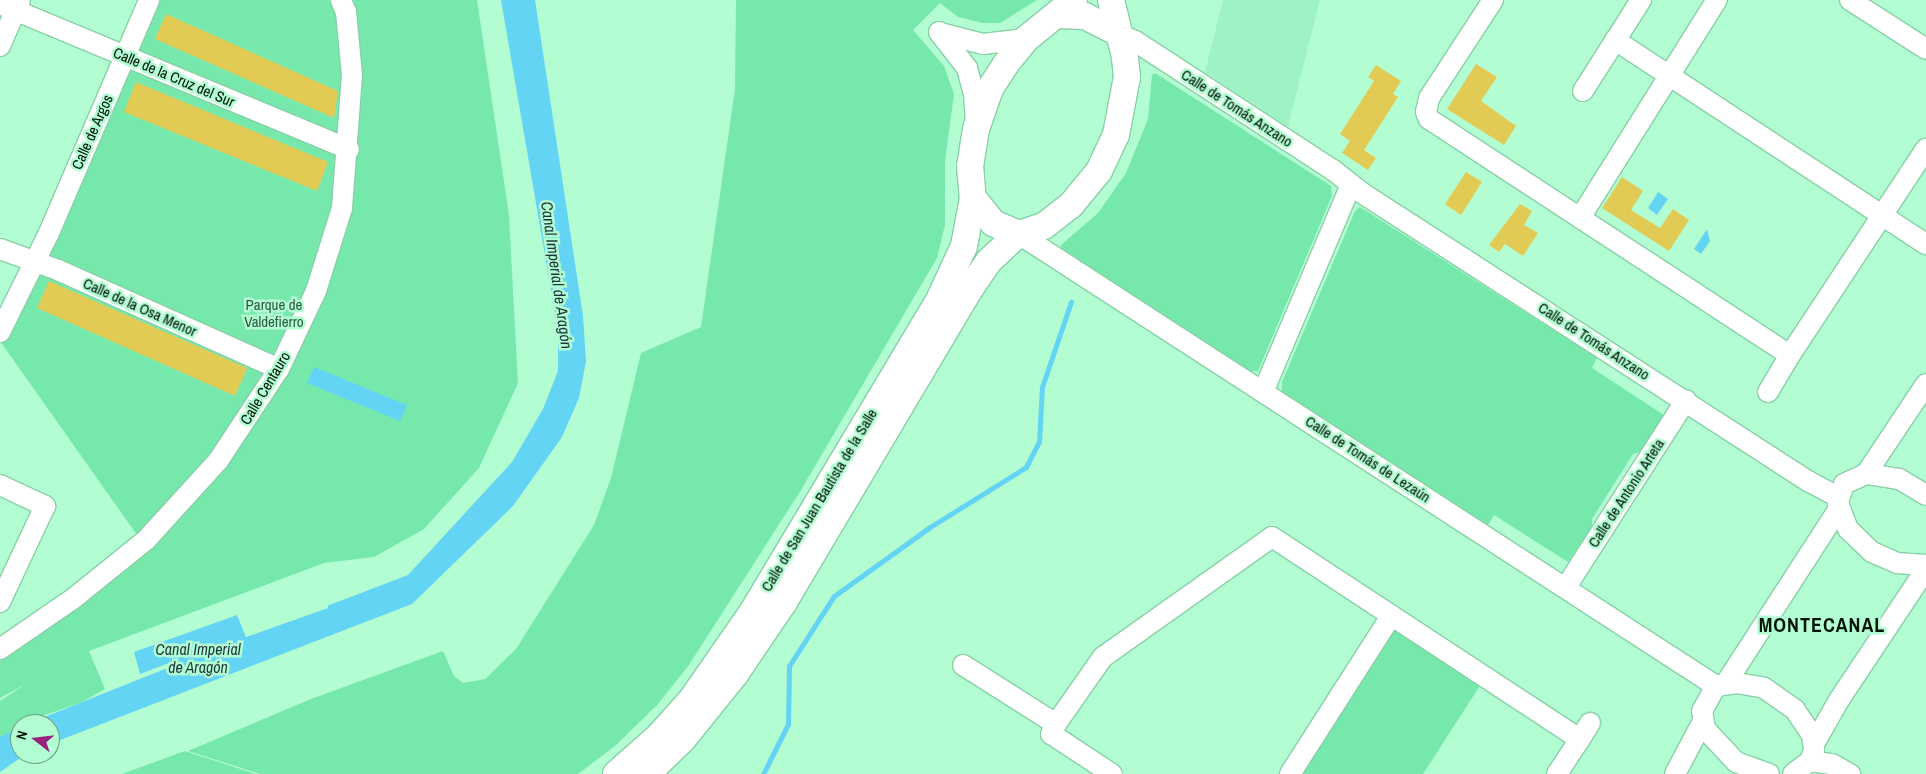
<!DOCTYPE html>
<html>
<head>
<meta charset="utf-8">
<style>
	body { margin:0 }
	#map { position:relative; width:1926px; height:774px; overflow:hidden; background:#b3fdd2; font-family:"Archivo Narrow",sans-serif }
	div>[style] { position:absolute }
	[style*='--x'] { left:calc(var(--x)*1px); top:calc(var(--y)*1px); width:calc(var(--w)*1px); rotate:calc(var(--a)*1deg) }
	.built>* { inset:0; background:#9ff2c3 }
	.green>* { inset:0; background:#76e8ac }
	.water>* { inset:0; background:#63d4f4 }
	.pier>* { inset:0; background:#b3fdd2 }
	.stream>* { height:5px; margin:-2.5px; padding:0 2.5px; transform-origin:2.5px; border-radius:2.5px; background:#63d4f4 }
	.building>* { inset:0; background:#e1cb55 }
	.roads { filter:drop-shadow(1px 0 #88d0a7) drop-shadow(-1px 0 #88d0a7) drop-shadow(0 1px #88d0a7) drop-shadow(0 -1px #88d0a7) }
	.minor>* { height:20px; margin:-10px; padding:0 10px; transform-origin:10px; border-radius:10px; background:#fff }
	.major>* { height:26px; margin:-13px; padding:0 13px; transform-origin:13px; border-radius:13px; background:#fff }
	span { translate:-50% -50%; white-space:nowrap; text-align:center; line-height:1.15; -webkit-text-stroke:5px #b3fdd2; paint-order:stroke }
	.street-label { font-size:15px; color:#001507 }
	.park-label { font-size:15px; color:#2b5a41 }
	.water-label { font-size:16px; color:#1d363e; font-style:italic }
	.district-label { font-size:20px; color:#001507; font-weight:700; letter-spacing:1px }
	.north { position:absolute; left:10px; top:714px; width:50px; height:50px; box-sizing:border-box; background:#b3fdd2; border:1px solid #6ba081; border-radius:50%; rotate:286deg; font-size:14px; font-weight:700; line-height:20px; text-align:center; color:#001507 }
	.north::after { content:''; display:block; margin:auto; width:18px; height:22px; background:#98227e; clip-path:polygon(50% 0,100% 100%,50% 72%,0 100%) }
</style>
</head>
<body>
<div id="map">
	<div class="built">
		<div style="clip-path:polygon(1223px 0,1320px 0,1288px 127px,1205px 72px)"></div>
	</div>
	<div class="green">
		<div style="clip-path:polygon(153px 0,477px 0,509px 215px,518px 383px,479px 468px,424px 529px,374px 557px,324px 563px,89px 651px,105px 689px,82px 702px,20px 724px,20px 727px,0 737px,0 701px,26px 684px,0 698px,0 649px,137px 535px,0 341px)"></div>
		<div style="clip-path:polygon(736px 0,1037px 0,1000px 23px,983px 23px,958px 17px,940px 3px,913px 30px,944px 66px,954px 94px,945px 161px,945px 225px,937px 258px,801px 490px,689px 665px,657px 705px,615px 746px,578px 774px,260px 774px,188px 751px,311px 699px,443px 651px,454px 676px,463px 683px,485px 679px,516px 649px,594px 525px,611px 478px,641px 353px,701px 327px,735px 89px)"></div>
		<div style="clip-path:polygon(1155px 73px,1331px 186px,1332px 196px,1258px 371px,1250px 371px,1061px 249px,1061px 245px,1098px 213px,1126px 173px,1148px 119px,1152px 75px)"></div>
		<div style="clip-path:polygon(1360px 207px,1597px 358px,1592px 368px,1664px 415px,1640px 452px,1633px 454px,1592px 519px,1592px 526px,1568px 562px,1494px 515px,1488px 525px,1282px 392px,1282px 382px,1355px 211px)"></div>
		<div style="clip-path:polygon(1393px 628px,1481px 684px,1423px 774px,1300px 774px)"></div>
		<div style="clip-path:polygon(185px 751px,256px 774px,122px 774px)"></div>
	</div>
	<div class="water">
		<div style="clip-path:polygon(501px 0,535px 0,583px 316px,586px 361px,579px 398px,562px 437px,513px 506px,412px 604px,50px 744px,50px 724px,27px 724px,170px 667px,169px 663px,140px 674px,134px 652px,237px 615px,246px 637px,408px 575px,512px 462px,543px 409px,558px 371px,558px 331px)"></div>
		<div style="clip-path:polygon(1658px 192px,1668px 199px,1657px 215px,1648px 208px)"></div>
		<div style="clip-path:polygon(1707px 229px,1710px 241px,1701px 254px,1694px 249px)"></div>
		<div style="clip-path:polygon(314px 367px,407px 405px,400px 421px,307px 383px)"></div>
		<div style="clip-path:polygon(20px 727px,20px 754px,26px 754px,0 772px,0 737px)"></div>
	</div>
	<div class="pier">
		<div style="clip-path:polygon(327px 604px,328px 608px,246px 637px,237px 612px,247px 634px)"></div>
	</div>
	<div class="stream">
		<div style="--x:763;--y:774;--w:56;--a:-63.4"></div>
		<div style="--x:788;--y:724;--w:58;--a:-89"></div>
		<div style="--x:789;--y:666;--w:83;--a:-57.3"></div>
		<div style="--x:834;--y:596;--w:118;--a:-35.7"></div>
		<div style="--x:930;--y:527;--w:113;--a:-32"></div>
		<div style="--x:1026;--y:467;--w:28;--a:-63"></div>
		<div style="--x:1039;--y:442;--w:55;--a:-86.9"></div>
		<div style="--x:1042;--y:387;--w:90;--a:-71.2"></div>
	</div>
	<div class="building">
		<div style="clip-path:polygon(166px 14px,338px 91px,334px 118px,155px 39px)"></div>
		<div style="clip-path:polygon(1476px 64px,1497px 77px,1481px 101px,1516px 126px,1504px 145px,1447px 109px)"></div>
		<div style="clip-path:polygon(1376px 65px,1401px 81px,1393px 94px,1398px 97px,1364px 150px,1376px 158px,1368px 170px,1342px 153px,1350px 141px,1340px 134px,1374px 81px,1368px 77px)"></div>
		<div style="clip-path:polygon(136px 82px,328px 162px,317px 191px,124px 112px)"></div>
		<div style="clip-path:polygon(1466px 172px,1482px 182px,1461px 215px,1445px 204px)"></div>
		<div style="clip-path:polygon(1622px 177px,1643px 191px,1631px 210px,1660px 228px,1673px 209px,1689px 220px,1669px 251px,1602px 208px)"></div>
		<div style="clip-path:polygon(1520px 204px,1532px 211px,1524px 225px,1538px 233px,1523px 256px,1505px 244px,1499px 252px,1489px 245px)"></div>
		<div style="clip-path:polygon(49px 281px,247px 368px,235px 396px,37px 308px)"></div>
	</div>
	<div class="roads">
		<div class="minor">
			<div style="--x:1493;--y:0;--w:117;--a:123.1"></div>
			<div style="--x:1429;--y:98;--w:14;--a:102"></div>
			<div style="--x:1426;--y:112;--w:8;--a:67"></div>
			<div style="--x:1429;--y:119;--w:431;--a:33.2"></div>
			<div style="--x:1790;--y:355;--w:247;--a:-56.6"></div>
			<div style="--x:1850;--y:0;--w:90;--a:32.8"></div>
			<div style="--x:0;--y:4;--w:378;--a:22.6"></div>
			<div style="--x:939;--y:32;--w:46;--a:52.1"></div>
			<div style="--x:967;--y:68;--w:28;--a:75"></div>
			<div style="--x:974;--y:95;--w:26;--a:86"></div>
			<div style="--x:940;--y:33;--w:44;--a:14.3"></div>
			<div style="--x:983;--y:44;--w:43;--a:-6.6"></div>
			<div style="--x:1121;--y:35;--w:15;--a:23"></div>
			<div style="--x:1135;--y:41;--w:236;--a:33.1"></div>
			<div style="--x:1333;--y:170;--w:37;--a:38"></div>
			<div style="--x:1362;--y:193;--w:531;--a:32.85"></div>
			<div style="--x:1808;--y:481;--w:34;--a:28"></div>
			<div style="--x:1615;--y:40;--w:372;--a:33.3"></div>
			<div style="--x:0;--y:46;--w:50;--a:-66.5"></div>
			<div style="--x:1583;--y:91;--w:108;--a:-57.5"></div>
			<div style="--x:1580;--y:218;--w:257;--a:-57.9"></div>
			<div style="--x:1019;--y:234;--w:831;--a:32.96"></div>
			<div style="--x:0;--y:249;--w:62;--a:19.9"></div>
			<div style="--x:58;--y:270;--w:242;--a:24.1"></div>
			<div style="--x:0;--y:332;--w:108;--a:-63.7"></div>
			<div style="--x:48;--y:235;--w:256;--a:-66.7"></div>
			<div style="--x:1263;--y:392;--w:225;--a:-67"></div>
			<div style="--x:1768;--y:392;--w:43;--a:-59.3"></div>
			<div style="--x:1866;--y:474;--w:108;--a:-56.3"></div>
			<div style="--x:0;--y:485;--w:50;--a:25"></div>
			<div style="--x:45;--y:506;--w:106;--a:115.1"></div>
			<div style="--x:1926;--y:495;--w:31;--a:-149"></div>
			<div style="--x:1899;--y:479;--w:33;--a:-171"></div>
			<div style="--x:1866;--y:474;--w:24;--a:156"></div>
			<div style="--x:1844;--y:484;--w:20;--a:108"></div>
			<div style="--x:1838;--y:503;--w:28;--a:69"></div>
			<div style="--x:1848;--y:529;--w:33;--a:44"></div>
			<div style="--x:1872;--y:552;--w:27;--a:24"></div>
			<div style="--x:1897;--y:563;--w:29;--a:4"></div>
			<div style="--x:1566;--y:587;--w:222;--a:-57.3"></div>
			<div style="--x:0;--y:649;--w:90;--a:-34.6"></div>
			<div style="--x:74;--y:598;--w:92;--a:-38.9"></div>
			<div style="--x:146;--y:540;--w:107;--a:-47.7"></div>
			<div style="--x:218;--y:461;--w:110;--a:-56.5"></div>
			<div style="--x:279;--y:369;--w:86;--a:-64.6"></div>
			<div style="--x:316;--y:291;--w:87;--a:-72.6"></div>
			<div style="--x:342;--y:208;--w:133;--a:-85.7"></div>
			<div style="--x:352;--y:75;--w:63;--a:-95.4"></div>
			<div style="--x:346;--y:12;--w:13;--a:-113"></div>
			<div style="--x:963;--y:665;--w:110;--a:32.4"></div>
			<div style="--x:1726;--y:683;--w:208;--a:-57.1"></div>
			<div style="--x:1580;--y:739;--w:19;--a:-58"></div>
			<div style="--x:1814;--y:744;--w:51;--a:-60.4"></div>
			<div style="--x:1839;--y:700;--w:157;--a:-56.4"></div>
			<div style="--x:1810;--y:761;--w:22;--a:8"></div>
			<div style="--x:1832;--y:764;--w:21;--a:29"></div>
			<div style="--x:1112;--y:774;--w:73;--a:-146.7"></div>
			<div style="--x:1051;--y:734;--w:11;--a:-63"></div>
			<div style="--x:1056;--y:724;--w:82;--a:-55"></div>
			<div style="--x:1103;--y:657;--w:207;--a:-35.4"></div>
			<div style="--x:1272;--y:537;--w:368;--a:33.3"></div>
			<div style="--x:1580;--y:739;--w:42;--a:123.3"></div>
			<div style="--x:1290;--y:774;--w:188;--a:-57.4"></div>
			<div style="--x:1675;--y:774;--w:58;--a:-62.1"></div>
			<div style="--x:1769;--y:774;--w:35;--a:-160"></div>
			<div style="--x:1736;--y:762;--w:45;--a:-133.2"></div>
			<div style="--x:1705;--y:729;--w:18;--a:-99"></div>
			<div style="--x:1702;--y:711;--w:29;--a:-61"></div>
			<div style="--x:1716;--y:686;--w:21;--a:-8"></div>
			<div style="--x:1737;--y:683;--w:27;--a:10"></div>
			<div style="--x:1764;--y:688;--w:38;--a:35"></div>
			<div style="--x:1795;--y:710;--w:30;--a:56"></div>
			<div style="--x:1812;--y:735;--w:15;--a:82"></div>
			<div style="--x:1814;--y:750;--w:12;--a:110"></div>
			<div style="--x:1810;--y:761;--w:21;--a:143"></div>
		</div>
		<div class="major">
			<div style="--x:1074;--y:0;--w:62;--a:140.9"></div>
			<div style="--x:1026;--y:39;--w:32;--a:129"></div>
			<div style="--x:1006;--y:64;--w:30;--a:123"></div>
			<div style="--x:990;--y:89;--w:42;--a:109.3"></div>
			<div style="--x:976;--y:129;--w:37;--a:99"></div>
			<div style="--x:970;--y:166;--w:32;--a:85"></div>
			<div style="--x:973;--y:198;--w:32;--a:51"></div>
			<div style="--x:993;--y:223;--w:28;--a:23"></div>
			<div style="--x:1019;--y:234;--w:26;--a:-18"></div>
			<div style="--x:1044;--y:226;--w:34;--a:-38"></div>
			<div style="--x:1071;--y:205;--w:44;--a:-50.5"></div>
			<div style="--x:1099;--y:171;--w:40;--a:-65"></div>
			<div style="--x:1116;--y:135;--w:59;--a:-79.3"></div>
			<div style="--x:1127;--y:77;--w:20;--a:-96"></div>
			<div style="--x:1125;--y:57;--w:59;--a:-103.8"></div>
			<div style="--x:1058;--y:15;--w:27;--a:2"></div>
			<div style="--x:1085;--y:16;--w:38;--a:27"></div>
			<div style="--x:616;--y:774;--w:57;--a:-41.5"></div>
			<div style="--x:659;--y:736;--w:50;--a:-48.3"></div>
			<div style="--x:692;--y:699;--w:107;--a:-55.3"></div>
			<div style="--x:753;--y:611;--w:365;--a:-59.1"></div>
			<div style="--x:940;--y:298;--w:57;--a:-65.2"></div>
			<div style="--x:964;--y:246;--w:49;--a:-79.4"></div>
			<div style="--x:647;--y:774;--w:50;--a:-44.2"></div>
			<div style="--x:683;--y:739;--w:85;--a:-51.2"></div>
			<div style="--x:736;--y:673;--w:86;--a:-55.9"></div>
			<div style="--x:784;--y:602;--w:364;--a:-59.3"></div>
			<div style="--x:970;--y:289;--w:34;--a:-56"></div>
			<div style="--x:989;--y:261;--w:40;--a:-43"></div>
		</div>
	</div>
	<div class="street-label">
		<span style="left:174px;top:77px;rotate:23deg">Calle de la Cruz del Sur</span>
		<span style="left:1237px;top:108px;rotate:33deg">Calle de Tomás Anzano</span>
		<span style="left:92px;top:132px;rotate:-66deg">Calle de Argos</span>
		<span style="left:140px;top:307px;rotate:24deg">Calle de la Osa Menor</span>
		<span style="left:1594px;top:341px;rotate:33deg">Calle de Tomás Anzano</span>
		<span style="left:265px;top:388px;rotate:-59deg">Calle Centauro</span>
		<span style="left:1368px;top:459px;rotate:33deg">Calle de Tomás de Lezaún</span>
		<span style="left:1626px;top:493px;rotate:-57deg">Calle de Antonio Arteta</span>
		<span style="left:819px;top:500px;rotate:-59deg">Calle de San Juan Bautista de la Salle</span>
	</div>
	<div class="park-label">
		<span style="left:274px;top:313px">Parque de<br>Valdefierro</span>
	</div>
	<div class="water-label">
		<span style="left:557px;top:275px;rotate:82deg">Canal Imperial de Aragón</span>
		<span style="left:198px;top:658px">Canal Imperial<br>de Aragón</span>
	</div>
	<div class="district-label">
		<span style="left:1822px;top:624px">MONTECANAL</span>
	</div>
	<div class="north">N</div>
</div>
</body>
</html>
